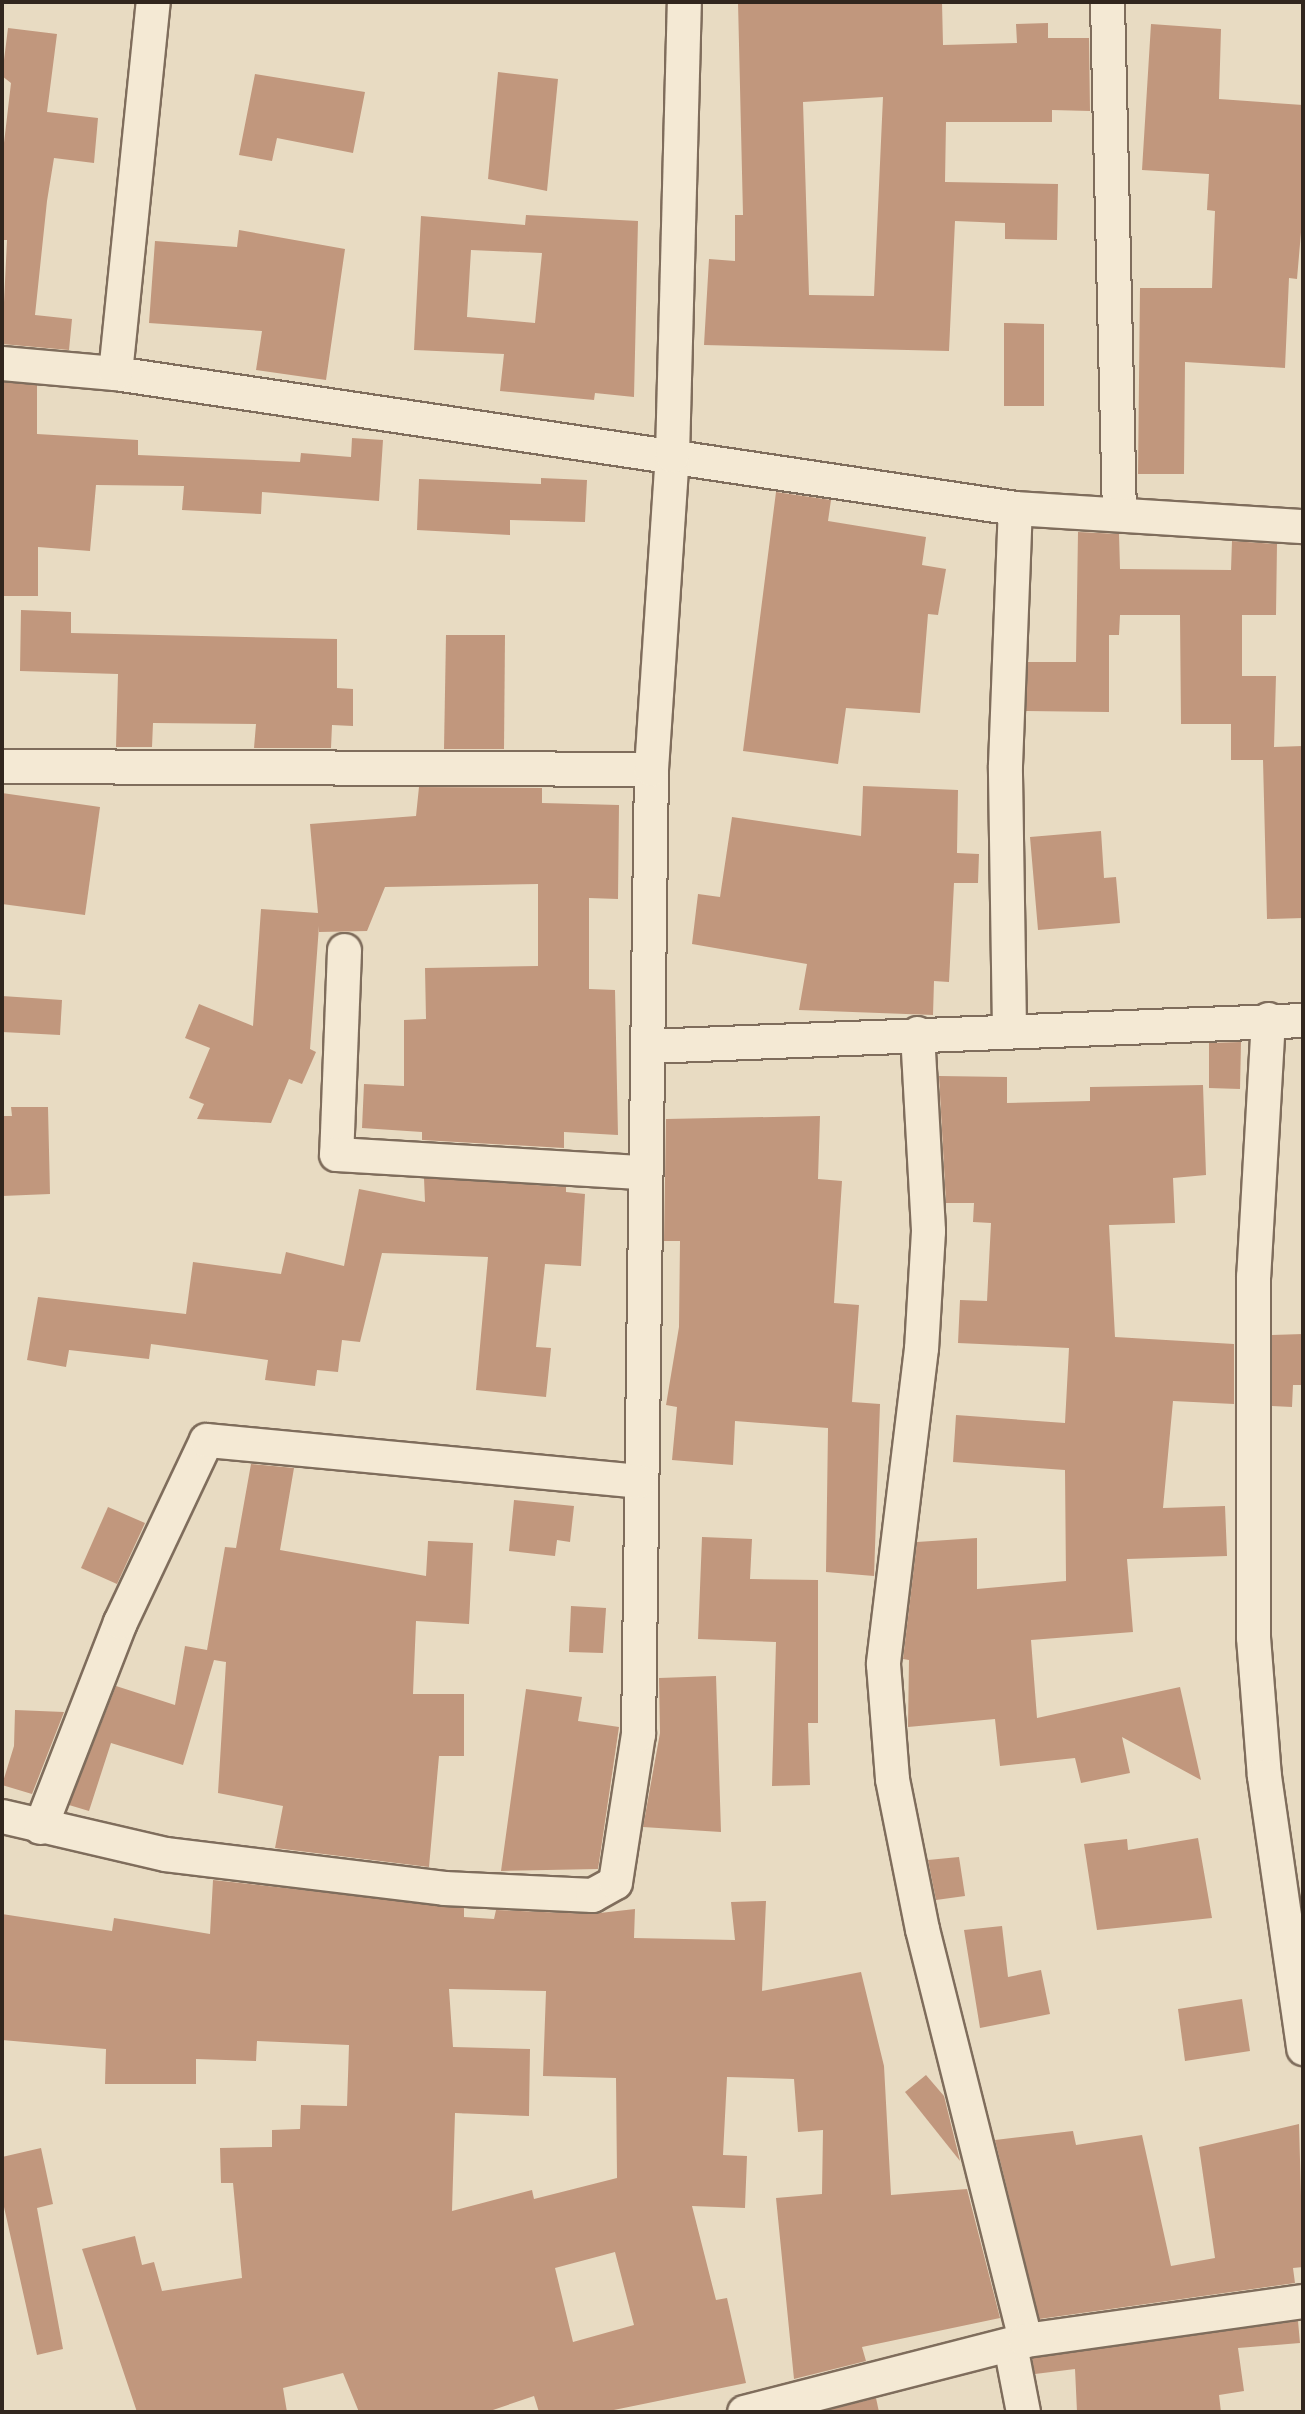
<!DOCTYPE html>
<html>
<head>
<meta charset="utf-8">
<style>
	body { margin:0 }
	#map { position:relative; width:1305px; height:2414px; overflow:hidden; background:#e8dbc2; font-family:Georgia,serif }
	div>[style] { position:absolute }
	[style*='--x'] { left:calc(var(--x)*1px); top:calc(var(--y)*1px); width:calc(var(--w)*1px); rotate:calc(var(--a)*1deg) }
	.building>* { inset:0; background:#c1977d }
	.roads { filter:drop-shadow(2px 0 #7f6d5c) drop-shadow(-2px 0 #7f6d5c) drop-shadow(0 2px #7f6d5c) drop-shadow(0 -2px #7f6d5c) }
	.minor>* { height:33px; margin:-16.5px; padding:0 16.5px; transform-origin:16.5px; border-radius:16.5px; background:#f4e9d4 }
	span { translate:-50% -50%; white-space:nowrap; text-align:center; line-height:1.15; -webkit-text-stroke:5px #f0e6d1; paint-order:stroke }
	.frame { position:absolute; inset:0; border:4px solid #31261e; pointer-events:none }
</style>
</head>
<body>
<div id="map">
	<div class="building">
		<div style="clip-path:polygon(evenodd,738px 2px,942px 2px,943px 45px,1017px 43px,1016px 24px,1048px 23px,1048px 38px,1089px 38px,1090px 111px,1052px 110px,1052px 122px,946px 122px,945px 182px,1058px 184px,1057px 240px,1005px 239px,1005px 223px,955px 221px,949px 351px,704px 345px,709px 259px,735px 261px,735px 215px,743px 215px,738px 2px,883px 97px,874px 296px,809px 295px,803px 102px,883px 97px)"></div>
		<div style="clip-path:polygon(1151px 24px,1221px 29px,1219px 99px,1303px 105px,1303px 209px,1297px 279px,1289px 278px,1285px 368px,1185px 362px,1184px 474px,1138px 474px,1140px 288px,1212px 288px,1215px 211px,1207px 210px,1209px 174px,1142px 170px)"></div>
		<div style="clip-path:polygon(8px 28px,57px 34px,47px 112px,98px 118px,94px 163px,54px 158px,47px 201px,35px 315px,72px 319px,69px 350px,2px 344px,7px 240px,2px 240px,2px 160px,11px 83px,2px 76px)"></div>
		<div style="clip-path:polygon(498px 72px,558px 79px,547px 191px,488px 179px)"></div>
		<div style="clip-path:polygon(255px 74px,365px 92px,353px 153px,277px 138px,272px 161px,239px 155px)"></div>
		<div style="clip-path:polygon(evenodd,526px 215px,638px 221px,634px 397px,595px 393px,594px 400px,500px 391px,504px 354px,414px 350px,421px 216px,525px 225px,526px 215px,471px 250px,542px 253px,535px 323px,467px 317px,471px 250px)"></div>
		<div style="clip-path:polygon(239px 230px,345px 249px,326px 380px,256px 370px,262px 331px,149px 323px,155px 241px,237px 247px)"></div>
		<div style="clip-path:polygon(1004px 323px,1044px 324px,1044px 406px,1004px 406px)"></div>
		<div style="clip-path:polygon(2px 382px,37px 385px,37px 434px,138px 440px,138px 455px,300px 462px,301px 453px,351px 457px,352px 438px,383px 440px,379px 501px,262px 492px,261px 514px,182px 510px,184px 486px,96px 485px,90px 551px,38px 547px,38px 596px,2px 596px)"></div>
		<div style="clip-path:polygon(541px 478px,587px 480px,585px 522px,510px 520px,510px 535px,417px 530px,419px 479px,541px 484px)"></div>
		<div style="clip-path:polygon(776px 492px,831px 500px,828px 521px,926px 537px,922px 565px,946px 569px,938px 615px,928px 614px,920px 713px,846px 708px,838px 764px,743px 751px)"></div>
		<div style="clip-path:polygon(1078px 532px,1119px 534px,1120px 569px,1231px 570px,1232px 541px,1277px 544px,1276px 615px,1242px 615px,1242px 676px,1276px 676px,1274px 747px,1303px 746px,1303px 918px,1267px 919px,1263px 760px,1231px 760px,1231px 724px,1181px 724px,1180px 615px,1120px 615px,1119px 635px,1109px 635px,1109px 712px,1026px 711px,1028px 662px,1076px 662px)"></div>
		<div style="clip-path:polygon(21px 610px,71px 612px,71px 633px,337px 639px,337px 688px,353px 689px,353px 726px,332px 725px,331px 748px,254px 748px,256px 724px,153px 723px,152px 747px,116px 747px,118px 674px,20px 671px)"></div>
		<div style="clip-path:polygon(446px 635px,505px 635px,504px 749px,444px 749px)"></div>
		<div style="clip-path:polygon(863px 786px,958px 790px,957px 853px,979px 854px,978px 883px,954px 883px,949px 982px,934px 981px,933px 1015px,799px 1010px,807px 964px,692px 944px,698px 894px,720px 897px,732px 817px,861px 836px)"></div>
		<div style="clip-path:polygon(419px 787px,542px 788px,542px 803px,619px 805px,618px 899px,589px 898px,589px 989px,615px 990px,618px 1135px,564px 1132px,564px 1148px,422px 1140px,422px 1132px,362px 1128px,364px 1084px,404px 1086px,404px 1020px,426px 1019px,425px 968px,538px 966px,538px 884px,385px 887px,367px 931px,319px 932px,319px 926px,310px 1049px,316px 1052px,302px 1084px,289px 1079px,271px 1123px,197px 1119px,204px 1104px,189px 1098px,210px 1048px,185px 1038px,199px 1004px,253px 1026px,261px 909px,318px 913px,310px 824px,416px 816px)"></div>
		<div style="clip-path:polygon(2px 793px,100px 807px,85px 915px,2px 904px)"></div>
		<div style="clip-path:polygon(1101px 831px,1104px 878px,1116px 877px,1120px 923px,1038px 930px,1030px 837px)"></div>
		<div style="clip-path:polygon(2px 996px,62px 1000px,60px 1035px,2px 1032px)"></div>
		<div style="clip-path:polygon(1241px 1042px,1240px 1089px,1209px 1088px,1209px 1043px)"></div>
		<div style="clip-path:polygon(939px 1076px,1007px 1077px,1007px 1103px,1090px 1101px,1090px 1087px,1203px 1085px,1206px 1175px,1173px 1178px,1175px 1223px,1109px 1225px,1115px 1337px,1234px 1344px,1234px 1404px,1173px 1401px,1163px 1508px,1225px 1506px,1227px 1556px,1127px 1559px,1133px 1632px,1031px 1640px,1037px 1718px,1180px 1687px,1201px 1780px,1122px 1737px,1130px 1773px,1081px 1783px,1075px 1758px,1000px 1766px,995px 1719px,908px 1727px,909px 1660px,903px 1659px,917px 1542px,977px 1538px,977px 1589px,1066px 1581px,1065px 1470px,953px 1462px,956px 1415px,1065px 1423px,1069px 1348px,958px 1343px,960px 1300px,987px 1301px,991px 1223px,973px 1222px,974px 1203px,946px 1203px)"></div>
		<div style="clip-path:polygon(11px 1107px,48px 1107px,50px 1194px,2px 1196px,2px 1116px,12px 1116px)"></div>
		<div style="clip-path:polygon(820px 1116px,818px 1179px,842px 1181px,834px 1303px,859px 1305px,852px 1402px,880px 1404px,874px 1576px,826px 1572px,828px 1428px,735px 1421px,733px 1465px,672px 1460px,677px 1407px,666px 1405px,679px 1327px,680px 1241px,664px 1241px,666px 1119px)"></div>
		<div style="clip-path:polygon(424px 1178px,566px 1187px,566px 1192px,585px 1194px,581px 1266px,545px 1264px,536px 1347px,551px 1348px,546px 1397px,476px 1390px,488px 1257px,382px 1253px,360px 1342px,342px 1340px,338px 1372px,317px 1370px,315px 1386px,265px 1380px,268px 1360px,151px 1344px,149px 1359px,69px 1350px,66px 1367px,27px 1360px,38px 1297px,186px 1314px,193px 1262px,281px 1274px,286px 1252px,344px 1266px,359px 1189px,425px 1202px)"></div>
		<div style="clip-path:polygon(1303px 1334px,1303px 1385px,1293px 1385px,1292px 1407px,1272px 1406px,1272px 1335px)"></div>
		<div style="clip-path:polygon(251px 1464px,294px 1468px,280px 1550px,426px 1576px,428px 1541px,473px 1543px,469px 1624px,416px 1621px,413px 1694px,464px 1694px,464px 1756px,439px 1756px,429px 1867px,275px 1848px,283px 1806px,218px 1793px,226px 1662px,214px 1660px,183px 1765px,111px 1743px,89px 1811px,69px 1805px,116px 1686px,175px 1705px,185px 1646px,207px 1650px,225px 1547px,236px 1548px)"></div>
		<div style="clip-path:polygon(514px 1500px,574px 1506px,570px 1542px,557px 1540px,555px 1556px,509px 1551px)"></div>
		<div style="clip-path:polygon(108px 1507px,145px 1523px,117px 1584px,81px 1568px)"></div>
		<div style="clip-path:polygon(702px 1537px,752px 1539px,750px 1579px,818px 1580px,818px 1723px,808px 1723px,810px 1785px,772px 1786px,776px 1642px,698px 1639px)"></div>
		<div style="clip-path:polygon(571px 1606px,606px 1608px,603px 1653px,569px 1652px)"></div>
		<div style="clip-path:polygon(716px 1676px,721px 1832px,643px 1827px,660px 1733px,659px 1678px)"></div>
		<div style="clip-path:polygon(526px 1689px,582px 1697px,578px 1721px,619px 1727px,598px 1869px,501px 1871px)"></div>
		<div style="clip-path:polygon(15px 1710px,64px 1712px,32px 1794px,2px 1785px,14px 1746px)"></div>
		<div style="clip-path:polygon(1198px 1838px,1212px 1918px,1097px 1930px,1084px 1844px,1127px 1839px,1128px 1850px)"></div>
		<div style="clip-path:polygon(959px 1857px,965px 1896px,936px 1900px,928px 1860px)"></div>
		<div style="clip-path:polygon(evenodd,213px 1880px,464px 1908px,464px 1917px,494px 1919px,496px 1910px,591px 1914px,635px 1909px,634px 1938px,735px 1940px,731px 1902px,766px 1901px,762px 1991px,861px 1972px,884px 2066px,891px 2195px,967px 2189px,1000px 2318px,862px 2347px,866px 2361px,794px 2379px,776px 2198px,822px 2194px,823px 2130px,798px 2132px,794px 2079px,727px 2077px,723px 2155px,747px 2156px,745px 2208px,692px 2206px,716px 2300px,727px 2298px,746px 2383px,604px 2412px,539px 2412px,534px 2396px,487px 2412px,359px 2412px,343px 2373px,283px 2388px,287px 2412px,137px 2412px,82px 2249px,135px 2236px,142px 2265px,154px 2262px,162px 2291px,242px 2278px,233px 2183px,221px 2183px,220px 2148px,272px 2147px,272px 2130px,300px 2129px,301px 2105px,347px 2106px,349px 2045px,257px 2041px,256px 2061px,196px 2059px,196px 2084px,105px 2084px,106px 2049px,2px 2040px,2px 1914px,112px 1931px,114px 1918px,210px 1934px,213px 1880px,449px 1989px,546px 1991px,543px 2076px,616px 2078px,617px 2178px,534px 2199px,532px 2190px,452px 2211px,455px 2113px,529px 2116px,530px 2049px,453px 2047px,449px 1989px,213px 1880px,615px 2252px,634px 2325px,573px 2342px,555px 2268px,615px 2252px)"></div>
		<div style="clip-path:polygon(1002px 1926px,1008px 1977px,1041px 1970px,1050px 2014px,980px 2028px,964px 1930px)"></div>
		<div style="clip-path:polygon(1242px 1999px,1250px 2051px,1185px 2061px,1178px 2009px)"></div>
		<div style="clip-path:polygon(926px 2075px,944px 2096px,960px 2161px,905px 2092px)"></div>
		<div style="clip-path:polygon(1299px 2124px,1303px 2267px,1293px 2268px,1295px 2283px,1039px 2319px,995px 2140px,1073px 2131px,1076px 2145px,1142px 2135px,1171px 2266px,1215px 2258px,1199px 2147px)"></div>
		<div style="clip-path:polygon(41px 2148px,53px 2204px,37px 2208px,63px 2349px,37px 2355px,2px 2198px,2px 2157px)"></div>
		<div style="clip-path:polygon(1298px 2321px,1300px 2343px,1238px 2348px,1244px 2391px,1219px 2395px,1221px 2412px,1077px 2412px,1075px 2369px,1035px 2374px,1032px 2358px)"></div>
		<div style="clip-path:polygon(876px 2398px,879px 2412px,821px 2412px)"></div>
	</div>
	<div class="roads">
		<div class="minor">
			<div style="--x:1107;--y:2;--w:512;--a:88.66"></div>
			<div style="--x:2;--y:363;--w:113;--a:5.1"></div>
			<div style="--x:115;--y:373;--w:910;--a:8.53"></div>
			<div style="--x:1015;--y:508;--w:289;--a:3.6"></div>
			<div style="--x:115;--y:373;--w:373;--a:-84.2"></div>
			<div style="--x:2;--y:766;--w:649;--a:0.26"></div>
			<div style="--x:344;--y:950;--w:204;--a:92.2"></div>
			<div style="--x:336;--y:1154;--w:308;--a:3.4"></div>
			<div style="--x:1268;--y:1019;--w:257;--a:93.3"></div>
			<div style="--x:1253;--y:1276;--w:361;--a:90"></div>
			<div style="--x:1253;--y:1637;--w:139;--a:85.5"></div>
			<div style="--x:1264;--y:1776;--w:275;--a:81.8"></div>
			<div style="--x:1009;--y:1029;--w:264;--a:-90.9"></div>
			<div style="--x:1005;--y:765;--w:257;--a:-87.8"></div>
			<div style="--x:917;--y:1033;--w:198;--a:86.8"></div>
			<div style="--x:928;--y:1231;--w:117;--a:93.4"></div>
			<div style="--x:921;--y:1348;--w:318;--a:96.9"></div>
			<div style="--x:883;--y:1664;--w:115;--a:85.5"></div>
			<div style="--x:892;--y:1779;--w:153;--a:78.7"></div>
			<div style="--x:922;--y:1929;--w:424;--a:75.9"></div>
			<div style="--x:647;--y:1046;--w:657;--a:-2.27"></div>
			<div style="--x:2;--y:1816;--w:167;--a:13.1"></div>
			<div style="--x:165;--y:1854;--w:281;--a:6.9"></div>
			<div style="--x:444;--y:1888;--w:148;--a:2.7"></div>
			<div style="--x:592;--y:1895;--w:26;--a:-29"></div>
			<div style="--x:615;--y:1882;--w:150;--a:-81.2"></div>
			<div style="--x:638;--y:1734;--w:965;--a:-89.23"></div>
			<div style="--x:651;--y:769;--w:315;--a:-86.2"></div>
			<div style="--x:672;--y:455;--w:453;--a:-88.5"></div>
			<div style="--x:40;--y:1827;--w:220;--a:-68.7"></div>
			<div style="--x:120;--y:1622;--w:201;--a:-64.7"></div>
			<div style="--x:206;--y:1440;--w:434;--a:5.4"></div>
			<div style="--x:1010;--y:2345;--w:68;--a:79"></div>
			<div style="--x:744;--y:2412;--w:290;--a:-14.4"></div>
			<div style="--x:1025;--y:2340;--w:281;--a:-8"></div>
		</div>
	</div>
	<div class="frame"></div>
</div>
</body>
</html>
